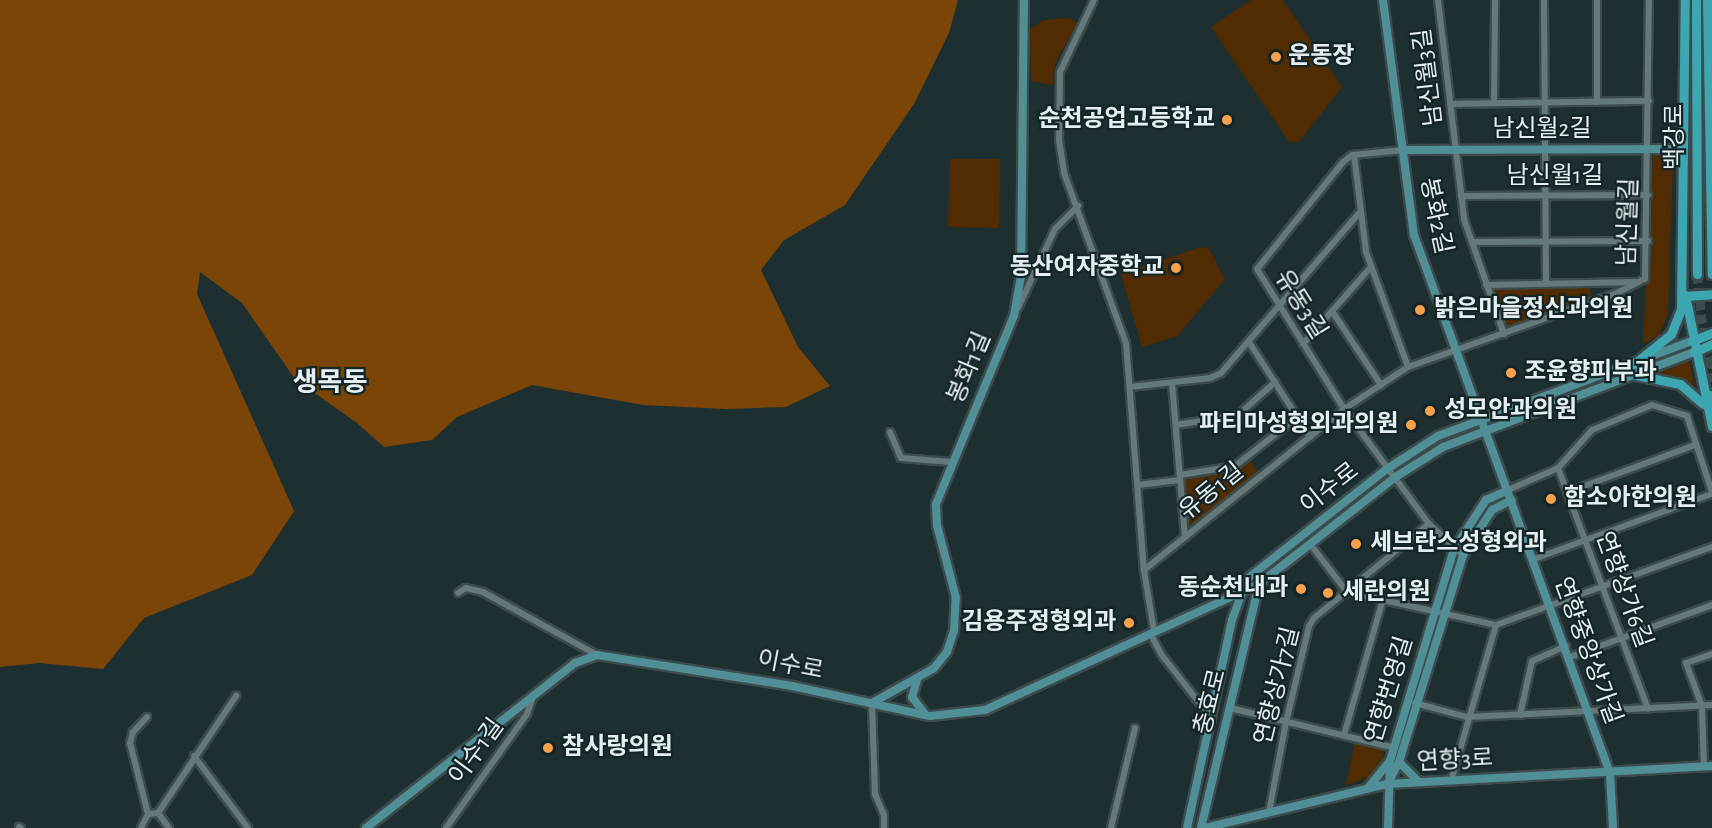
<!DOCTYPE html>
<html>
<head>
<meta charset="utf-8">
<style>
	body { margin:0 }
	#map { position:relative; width:1712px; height:828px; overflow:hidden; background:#1e2f31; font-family:"Alegreya Sans","Noto Sans KR",sans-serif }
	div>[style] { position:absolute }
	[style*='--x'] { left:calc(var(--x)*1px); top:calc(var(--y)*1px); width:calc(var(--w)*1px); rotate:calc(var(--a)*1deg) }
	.green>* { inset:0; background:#522c01 }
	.forest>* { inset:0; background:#7a4506 }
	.primary-tunnel>* { height:9px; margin-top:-4.5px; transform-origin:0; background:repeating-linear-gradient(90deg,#3c4c4e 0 9px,transparent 0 13.5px) }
	.roads { filter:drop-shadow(2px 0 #3c4b4d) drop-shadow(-2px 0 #3c4b4d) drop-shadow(0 2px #3c4b4d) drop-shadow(0 -2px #3c4b4d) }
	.street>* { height:6px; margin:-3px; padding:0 3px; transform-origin:3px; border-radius:3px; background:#65787a }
	.secondary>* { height:8px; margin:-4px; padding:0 4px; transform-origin:4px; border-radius:4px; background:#518f96 }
	.primary>* { height:9px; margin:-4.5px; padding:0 4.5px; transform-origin:4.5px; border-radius:4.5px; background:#3da7b1 }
	.dots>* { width:16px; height:16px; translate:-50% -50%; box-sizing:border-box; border:3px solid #152527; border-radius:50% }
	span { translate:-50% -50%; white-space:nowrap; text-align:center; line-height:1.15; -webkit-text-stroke:4.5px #152527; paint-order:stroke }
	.poi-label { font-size:24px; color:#e5eff1; font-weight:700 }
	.left { translate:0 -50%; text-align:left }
	.right { translate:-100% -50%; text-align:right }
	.street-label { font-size:24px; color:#e5eff1 }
	.quarter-label { font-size:27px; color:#e5eff1; font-weight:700 }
</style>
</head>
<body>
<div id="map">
	<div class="green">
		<div style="clip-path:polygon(1251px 0,1283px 0,1342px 87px,1299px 142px,1289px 142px,1211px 27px)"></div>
		<div style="clip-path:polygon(1069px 18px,1077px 23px,1055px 64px,1053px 85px,1031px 81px,1030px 29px,1044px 20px)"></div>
		<div style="clip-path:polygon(1653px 154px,1669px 155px,1673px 160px,1668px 314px,1659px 335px,1643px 344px)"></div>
		<div style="clip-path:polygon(950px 159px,1000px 159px,999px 228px,948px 227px)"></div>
		<div style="clip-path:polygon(1201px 247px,1209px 249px,1225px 279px,1177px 336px,1142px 347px,1121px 274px)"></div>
		<div style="clip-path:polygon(1590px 287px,1591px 297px,1506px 330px,1492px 289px)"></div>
		<div style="clip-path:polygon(1689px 361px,1695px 387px,1679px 377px,1656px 374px)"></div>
		<div style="clip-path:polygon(1248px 458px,1258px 472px,1192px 526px,1186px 525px,1182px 480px,1225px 471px)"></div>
		<div style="clip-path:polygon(1355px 742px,1376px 746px,1382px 750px,1383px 758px,1373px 776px,1346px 785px)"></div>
	</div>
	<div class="forest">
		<div style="clip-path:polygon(0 0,958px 0,949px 33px,914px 104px,845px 205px,784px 240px,761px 270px,798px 347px,830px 386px,786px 407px,726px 409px,643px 405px,532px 385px,457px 417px,432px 440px,384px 447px,357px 423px,295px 379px,242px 303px,200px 272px,197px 294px,294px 511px,252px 575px,144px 618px,103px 669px,39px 663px,0 667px)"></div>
	</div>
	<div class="primary-tunnel">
		<div style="--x:1697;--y:274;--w:56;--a:83.9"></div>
		<div style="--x:1703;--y:330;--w:36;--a:76"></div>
		<div style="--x:1709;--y:395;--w:35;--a:-88"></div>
	</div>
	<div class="roads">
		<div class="street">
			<div style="--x:1094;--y:0;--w:80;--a:115.3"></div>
			<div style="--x:1060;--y:72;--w:68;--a:90.8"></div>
			<div style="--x:1059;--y:140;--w:33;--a:81"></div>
			<div style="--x:1064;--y:173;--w:181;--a:70"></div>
			<div style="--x:1126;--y:343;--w:228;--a:85.5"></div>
			<div style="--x:1144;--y:570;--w:62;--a:80.7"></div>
			<div style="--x:1438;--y:0;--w:221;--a:83.2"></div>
			<div style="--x:1464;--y:219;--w:122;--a:70.8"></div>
			<div style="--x:1544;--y:0;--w:284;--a:89.6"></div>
			<div style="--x:1597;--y:102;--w:102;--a:-90"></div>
			<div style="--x:1494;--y:103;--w:103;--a:-89.4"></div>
			<div style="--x:1450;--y:104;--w:199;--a:-0.9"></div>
			<div style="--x:1403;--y:150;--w:51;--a:174.4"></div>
			<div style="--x:1352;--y:155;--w:11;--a:142"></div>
			<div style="--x:1343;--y:162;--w:137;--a:128.8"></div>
			<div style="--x:1257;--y:269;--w:165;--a:58.1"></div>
			<div style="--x:1344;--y:409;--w:143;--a:53.5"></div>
			<div style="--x:1354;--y:155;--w:98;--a:82.9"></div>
			<div style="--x:1366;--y:252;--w:122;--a:69.9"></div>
			<div style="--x:1461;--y:196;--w:187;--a:-0.3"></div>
			<div style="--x:1472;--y:242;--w:176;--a:-0.3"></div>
			<div style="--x:1645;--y:279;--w:279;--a:-89.2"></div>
			<div style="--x:1486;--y:285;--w:150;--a:-1.1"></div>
			<div style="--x:1018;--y:308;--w:87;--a:-64.9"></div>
			<div style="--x:1055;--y:229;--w:33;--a:-45"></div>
			<div style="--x:1332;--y:311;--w:89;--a:56.5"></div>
			<div style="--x:1249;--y:342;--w:113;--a:57.3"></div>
			<div style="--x:1303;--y:344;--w:103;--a:-48.6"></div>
			<div style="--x:1172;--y:383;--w:155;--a:85.2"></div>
			<div style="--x:1130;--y:387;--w:81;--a:-6.4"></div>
			<div style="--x:1210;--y:378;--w:12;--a:-24"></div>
			<div style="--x:1221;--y:373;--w:213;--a:-49.2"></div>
			<div style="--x:1176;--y:425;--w:63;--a:-9.2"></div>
			<div style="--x:1238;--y:415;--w:50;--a:-41.7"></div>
			<div style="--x:890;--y:432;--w:28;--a:67"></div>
			<div style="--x:901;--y:458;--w:50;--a:4.6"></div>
			<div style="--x:1558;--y:468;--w:51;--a:-48.2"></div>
			<div style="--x:1592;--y:430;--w:65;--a:-22.6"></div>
			<div style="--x:1652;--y:405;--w:37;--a:17"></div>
			<div style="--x:1687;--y:416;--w:80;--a:71.8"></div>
			<div style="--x:1180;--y:475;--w:56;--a:-9.3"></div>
			<div style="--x:1235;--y:466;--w:79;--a:-38.3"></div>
			<div style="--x:1138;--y:485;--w:42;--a:-6.8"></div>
			<div style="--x:1508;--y:490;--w:55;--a:-23.7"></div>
			<div style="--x:1558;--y:468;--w:257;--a:69.5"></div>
			<div style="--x:1568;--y:492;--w:135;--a:-20.3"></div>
			<div style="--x:1311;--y:545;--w:59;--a:52.5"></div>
			<div style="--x:1347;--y:592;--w:153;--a:12.5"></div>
			<div style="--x:1496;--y:625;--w:230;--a:-19.9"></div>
			<div style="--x:1534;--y:559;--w:189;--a:-20.1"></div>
			<div style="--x:1144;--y:570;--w:257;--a:-38.8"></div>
			<div style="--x:1344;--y:409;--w:77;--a:-33.3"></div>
			<div style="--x:1408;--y:367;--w:222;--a:-19.5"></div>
			<div style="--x:1617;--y:293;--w:31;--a:-27"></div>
			<div style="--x:458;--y:593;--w:9;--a:-32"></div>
			<div style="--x:466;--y:588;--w:17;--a:13"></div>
			<div style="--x:483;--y:592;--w:130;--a:28.9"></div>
			<div style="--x:1150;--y:633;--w:24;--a:62"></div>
			<div style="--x:1161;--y:654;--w:83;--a:51.9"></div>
			<div style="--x:1570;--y:657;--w:151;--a:-20.1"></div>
			<div style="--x:872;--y:703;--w:91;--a:88.1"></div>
			<div style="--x:875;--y:794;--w:23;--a:67"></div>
			<div style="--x:884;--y:815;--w:13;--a:90"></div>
			<div style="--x:1415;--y:703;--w:54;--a:15.1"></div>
			<div style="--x:1467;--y:717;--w:245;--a:-2.8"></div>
			<div style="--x:1230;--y:708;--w:170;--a:13.6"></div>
			<div style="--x:1520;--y:715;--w:55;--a:-77.5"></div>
			<div style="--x:1532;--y:661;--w:37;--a:-24"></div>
			<div style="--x:147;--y:717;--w:21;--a:133"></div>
			<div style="--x:133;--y:732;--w:11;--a:105"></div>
			<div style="--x:130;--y:743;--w:73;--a:75.8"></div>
			<div style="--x:1344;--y:735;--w:141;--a:-74"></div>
			<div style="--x:194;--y:756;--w:90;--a:53.1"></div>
			<div style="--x:1704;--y:767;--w:61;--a:-91.9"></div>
			<div style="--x:1702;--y:706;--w:46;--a:-110.4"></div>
			<div style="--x:1686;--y:663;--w:28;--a:-19"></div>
			<div style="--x:1451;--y:781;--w:162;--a:-73.9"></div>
			<div style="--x:1269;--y:812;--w:92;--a:-79.3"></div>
			<div style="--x:1286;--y:722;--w:99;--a:-76.5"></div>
			<div style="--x:1309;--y:626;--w:9;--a:-58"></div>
			<div style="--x:1314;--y:618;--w:149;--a:-39.3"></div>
			<div style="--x:1429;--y:524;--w:46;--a:42.4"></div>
			<div style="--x:19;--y:827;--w:2;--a:27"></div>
			<div style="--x:141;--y:828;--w:16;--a:-63"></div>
			<div style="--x:148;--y:814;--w:10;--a:-6"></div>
			<div style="--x:169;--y:828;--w:19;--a:-126"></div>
			<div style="--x:158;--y:813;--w:141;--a:-56.3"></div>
			<div style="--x:446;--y:828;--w:140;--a:-54.6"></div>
			<div style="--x:527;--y:714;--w:18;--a:-71"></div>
			<div style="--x:1111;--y:828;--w:103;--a:-76.5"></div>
		</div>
		<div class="secondary">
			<div style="--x:1383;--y:0;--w:237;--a:82.5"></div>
			<div style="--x:1414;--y:235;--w:552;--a:69.99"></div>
			<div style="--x:1603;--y:754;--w:20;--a:70"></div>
			<div style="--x:1610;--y:773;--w:55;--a:86.9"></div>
			<div style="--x:1403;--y:150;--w:279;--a:-0.2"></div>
			<div style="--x:917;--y:680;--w:18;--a:106"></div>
			<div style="--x:912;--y:697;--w:21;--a:53"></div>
			<div style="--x:872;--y:703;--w:71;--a:-29.4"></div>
			<div style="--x:934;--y:668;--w:21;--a:-51"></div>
			<div style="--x:947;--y:652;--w:22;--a:-72"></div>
			<div style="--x:954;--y:631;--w:33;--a:-87"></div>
			<div style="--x:956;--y:598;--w:75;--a:-104.6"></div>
			<div style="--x:937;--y:525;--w:21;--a:-93"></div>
			<div style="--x:936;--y:504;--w:204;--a:-67.5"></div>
			<div style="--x:1014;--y:316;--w:41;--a:-80.1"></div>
			<div style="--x:1021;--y:276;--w:276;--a:-89.4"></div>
			<div style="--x:1399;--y:762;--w:28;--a:45"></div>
			<div style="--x:1390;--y:779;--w:19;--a:-62"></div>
			<div style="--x:1399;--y:762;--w:217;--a:-72.8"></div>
			<div style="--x:1463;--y:555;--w:54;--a:-57.2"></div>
			<div style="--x:1492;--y:510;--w:22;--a:-27"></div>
			<div style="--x:1368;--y:788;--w:32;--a:-51"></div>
			<div style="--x:366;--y:828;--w:266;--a:-38.3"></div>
			<div style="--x:575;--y:663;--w:23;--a:-20"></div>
			<div style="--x:597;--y:655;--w:197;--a:9"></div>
			<div style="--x:792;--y:686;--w:141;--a:12.3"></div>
			<div style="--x:930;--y:716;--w:55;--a:-6.2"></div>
			<div style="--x:985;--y:710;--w:302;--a:-24.7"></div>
			<div style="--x:1259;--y:584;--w:172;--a:-38.1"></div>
			<div style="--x:1394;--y:478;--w:58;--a:-32.3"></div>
			<div style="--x:1443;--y:447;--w:268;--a:-20.7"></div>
			<div style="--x:1187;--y:828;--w:213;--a:-77.8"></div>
			<div style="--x:1232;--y:620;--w:44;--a:-69.9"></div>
			<div style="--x:1247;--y:579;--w:178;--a:-38.2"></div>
			<div style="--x:1387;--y:469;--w:61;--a:-32.9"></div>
			<div style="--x:1438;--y:436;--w:271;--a:-20.5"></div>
			<div style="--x:1201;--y:828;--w:251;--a:-76.6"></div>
			<div style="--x:1205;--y:828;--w:187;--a:-13.6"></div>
			<div style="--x:1387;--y:784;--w:325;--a:-3.2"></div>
			<div style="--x:1388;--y:828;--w:67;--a:-88.3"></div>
			<div style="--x:1390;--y:761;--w:221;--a:-73.2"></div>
			<div style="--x:1454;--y:549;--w:59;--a:-56.9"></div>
			<div style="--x:1486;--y:500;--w:24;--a:-24"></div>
		</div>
		<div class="primary">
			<div style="--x:1696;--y:0;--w:274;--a:89.8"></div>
			<div style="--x:1707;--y:0;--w:274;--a:89"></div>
			<div style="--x:1685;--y:295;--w:134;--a:78.4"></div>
			<div style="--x:1686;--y:296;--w:26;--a:-4"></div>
			<div style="--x:1692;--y:341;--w:22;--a:-22"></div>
			<div style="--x:1694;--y:352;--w:20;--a:-24"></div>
			<div style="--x:1633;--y:365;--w:49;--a:-39.2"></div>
			<div style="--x:1671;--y:334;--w:27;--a:-68"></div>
			<div style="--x:1681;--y:309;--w:309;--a:-89.3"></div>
			<div style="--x:1636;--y:375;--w:45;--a:11.6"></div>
			<div style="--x:1680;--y:384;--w:30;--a:41"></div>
			<div style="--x:1709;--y:395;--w:8;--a:67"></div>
		</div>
	</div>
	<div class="dots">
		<div style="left:1276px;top:57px;background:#f8a04b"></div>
		<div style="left:1227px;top:120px;background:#f8a04b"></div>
		<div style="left:1176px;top:268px;background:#f8a04b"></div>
		<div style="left:1420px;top:310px;background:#f8a04b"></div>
		<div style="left:1511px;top:373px;background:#f8a04b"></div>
		<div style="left:1430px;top:411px;background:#f8a04b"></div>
		<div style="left:1411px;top:425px;background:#f8a04b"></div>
		<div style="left:1551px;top:499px;background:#f8a04b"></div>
		<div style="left:1356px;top:544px;background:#f8a04b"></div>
		<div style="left:1301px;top:589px;background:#f8a04b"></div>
		<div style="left:1328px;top:593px;background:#f8a04b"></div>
		<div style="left:1129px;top:623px;background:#f8a04b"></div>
		<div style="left:548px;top:748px;background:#f8a04b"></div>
	</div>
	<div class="poi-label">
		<span class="left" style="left:1288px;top:57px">운동장</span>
		<span class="right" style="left:1215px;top:120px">순천공업고등학교</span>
		<span class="right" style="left:1164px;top:268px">동산여자중학교</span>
		<span class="left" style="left:1434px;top:310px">밝은마을정신과의원</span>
		<span class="left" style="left:1524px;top:373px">조윤향피부과</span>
		<span class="left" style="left:1444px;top:411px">성모안과의원</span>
		<span class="right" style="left:1398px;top:425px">파티마성형외과의원</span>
		<span class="left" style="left:1564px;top:499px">함소아한의원</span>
		<span class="left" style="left:1370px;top:544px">세브란스성형외과</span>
		<span class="right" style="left:1288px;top:589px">동순천내과</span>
		<span class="left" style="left:1342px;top:593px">세란의원</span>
		<span class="right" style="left:1116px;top:623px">김용주정형외과</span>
		<span class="left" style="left:562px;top:748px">참사랑의원</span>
	</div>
	<div class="street-label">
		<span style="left:1429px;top:77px;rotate:-97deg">남신월3길</span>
		<span style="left:1542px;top:130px">남신월2길</span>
		<span style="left:1676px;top:137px;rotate:-90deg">백강로</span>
		<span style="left:1555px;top:177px">남신월1길</span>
		<span style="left:1435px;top:216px;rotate:78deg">봉화2길</span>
		<span style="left:1629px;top:222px;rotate:-88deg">남신월길</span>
		<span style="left:1300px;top:305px;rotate:58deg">유동3길</span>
		<span style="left:970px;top:368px;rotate:-67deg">봉화1길</span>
		<span style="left:1330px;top:489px;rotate:-38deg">이수로</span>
		<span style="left:1212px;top:492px;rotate:-39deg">유동1길</span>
		<span style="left:1623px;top:590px;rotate:70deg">연향상가6길</span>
		<span style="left:1587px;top:651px;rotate:70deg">연향중앙상가길</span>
		<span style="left:790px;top:666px;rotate:11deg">이수로</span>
		<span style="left:1278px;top:686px;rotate:-76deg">연향상가7길</span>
		<span style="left:1390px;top:690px;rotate:-73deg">연향번영길</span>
		<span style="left:1211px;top:702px;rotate:-76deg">충효로</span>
		<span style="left:477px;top:752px;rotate:-54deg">이수1길</span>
		<span style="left:1455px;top:761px;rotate:-3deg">연향3로</span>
	</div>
	<div class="quarter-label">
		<span style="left:330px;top:383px">생목동</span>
	</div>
</div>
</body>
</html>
